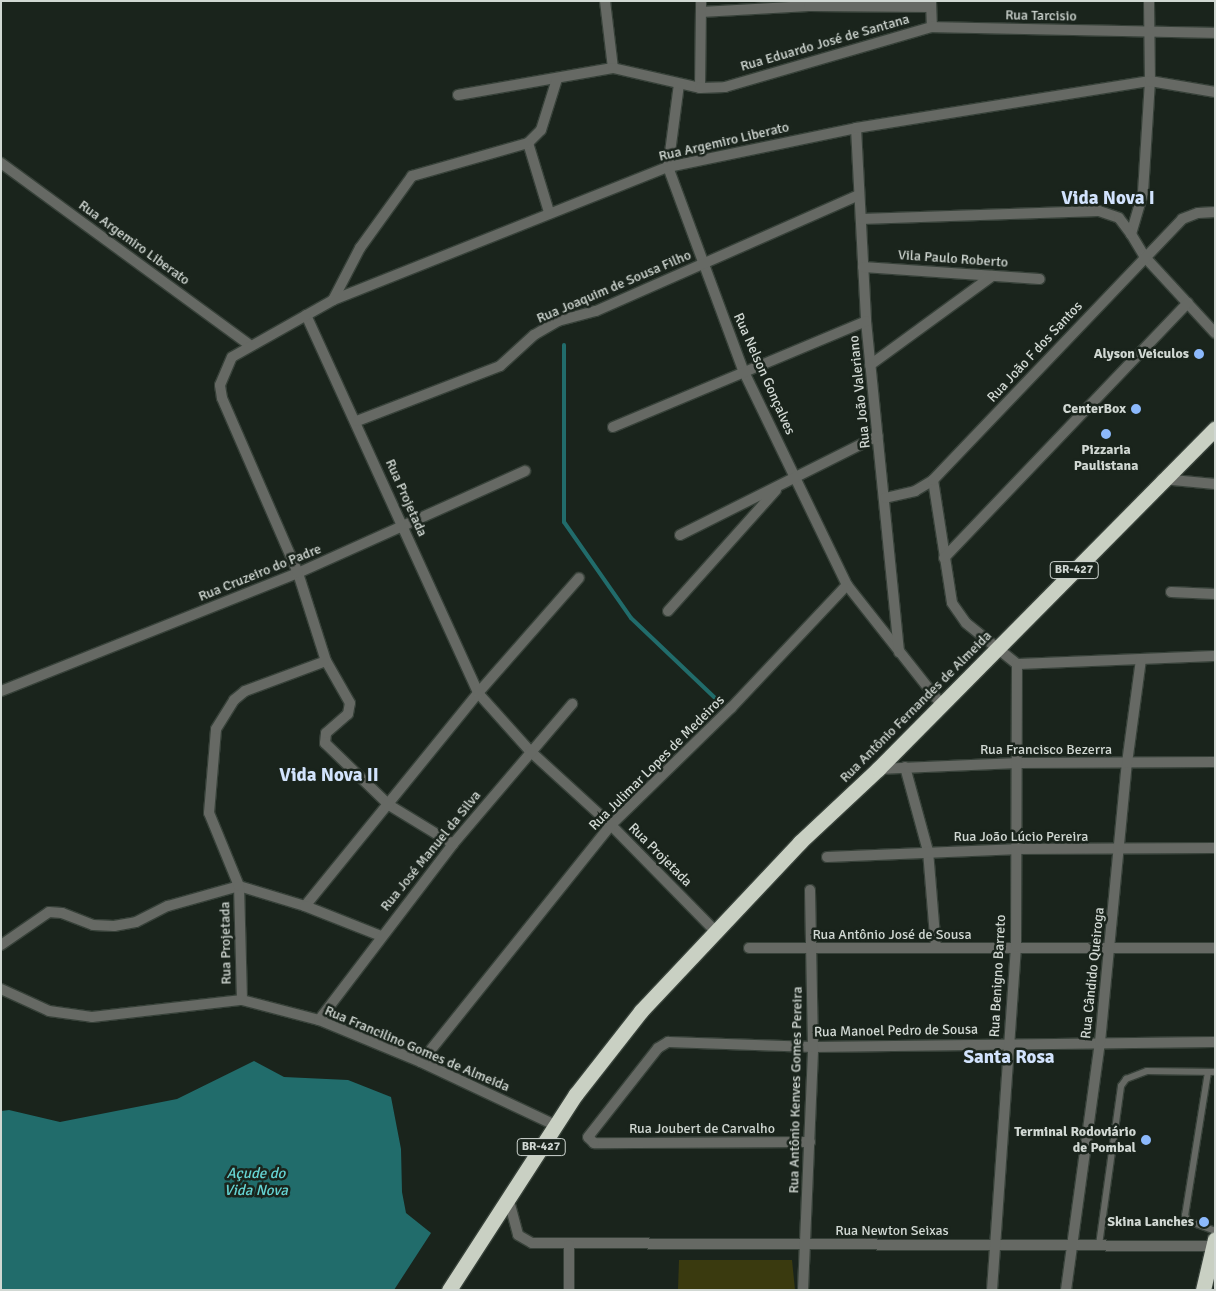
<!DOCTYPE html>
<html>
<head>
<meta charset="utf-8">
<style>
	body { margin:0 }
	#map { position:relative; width:1216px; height:1291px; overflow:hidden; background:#1a241c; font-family:Signika,sans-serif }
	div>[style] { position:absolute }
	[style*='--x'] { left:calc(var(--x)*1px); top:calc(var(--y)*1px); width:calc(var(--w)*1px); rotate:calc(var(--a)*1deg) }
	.green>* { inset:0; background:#3a3a0f }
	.water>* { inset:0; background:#216c6b }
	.stream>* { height:4px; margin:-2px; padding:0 2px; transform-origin:2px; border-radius:2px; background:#216c6b }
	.roads { filter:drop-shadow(1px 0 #374139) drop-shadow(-1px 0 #374139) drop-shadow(0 1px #374139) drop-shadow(0 -1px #374139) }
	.lane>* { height:6px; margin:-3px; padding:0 3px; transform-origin:3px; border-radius:3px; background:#666964 }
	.street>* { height:10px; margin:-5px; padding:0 5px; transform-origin:5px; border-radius:5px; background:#666964 }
	.highway>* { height:15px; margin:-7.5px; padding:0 7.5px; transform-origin:7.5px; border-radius:7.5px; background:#c9d0c3 }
	.dots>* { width:14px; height:14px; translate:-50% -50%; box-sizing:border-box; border:2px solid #1a241c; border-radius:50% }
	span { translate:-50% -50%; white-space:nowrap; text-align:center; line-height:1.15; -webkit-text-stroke:5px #1a241c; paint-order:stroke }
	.shield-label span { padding:1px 4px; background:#1a241c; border:1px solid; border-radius:4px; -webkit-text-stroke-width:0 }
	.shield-label { font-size:12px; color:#d1d8d3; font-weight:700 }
	.street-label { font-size:14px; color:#d1d8d3 }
	.poi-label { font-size:14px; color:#d1d8d3; font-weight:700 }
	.right { translate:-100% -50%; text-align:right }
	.water-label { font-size:15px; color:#65d3d2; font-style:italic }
	.district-label { font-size:19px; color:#d2e3fd; font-weight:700 }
	.frame { position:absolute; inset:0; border:2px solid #d1d8d3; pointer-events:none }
</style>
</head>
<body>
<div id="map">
	<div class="green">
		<div style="clip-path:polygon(679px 1260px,792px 1260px,795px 1290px,678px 1290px)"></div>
	</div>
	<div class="water">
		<div style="clip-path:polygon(254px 1061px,284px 1077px,348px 1080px,391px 1097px,401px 1149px,402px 1192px,406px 1213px,431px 1233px,394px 1290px,1px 1290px,1px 1111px,9px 1110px,60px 1122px,177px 1099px)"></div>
	</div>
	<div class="stream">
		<div style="--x:564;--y:345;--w:177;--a:90"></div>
		<div style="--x:564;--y:522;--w:117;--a:55.1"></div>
		<div style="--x:631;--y:618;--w:119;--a:43.6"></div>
	</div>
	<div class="roads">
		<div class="lane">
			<div style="--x:1208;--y:1072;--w:145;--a:99.1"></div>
			<div style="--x:1185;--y:1215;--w:7;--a:63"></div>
			<div style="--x:1188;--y:1221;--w:29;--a:20"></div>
			<div style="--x:1099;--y:1245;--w:161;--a:-82.1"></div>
			<div style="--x:1121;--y:1086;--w:9;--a:-54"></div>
			<div style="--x:1126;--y:1079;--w:22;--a:-21"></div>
			<div style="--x:1147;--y:1071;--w:68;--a:0.8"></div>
		</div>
		<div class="street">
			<div style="--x:605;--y:1;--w:67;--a:83.2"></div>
			<div style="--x:931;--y:1;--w:26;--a:88"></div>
			<div style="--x:1149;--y:1;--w:80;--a:89.3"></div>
			<div style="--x:1150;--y:81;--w:112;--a:93.6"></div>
			<div style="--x:1143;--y:193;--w:43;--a:106.3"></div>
			<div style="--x:1131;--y:234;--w:26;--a:59"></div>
			<div style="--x:1144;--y:256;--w:105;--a:47.3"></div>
			<div style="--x:701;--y:12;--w:108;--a:-3.2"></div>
			<div style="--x:809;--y:6;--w:122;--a:0.5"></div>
			<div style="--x:679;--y:84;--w:84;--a:97.5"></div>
			<div style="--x:668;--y:167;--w:219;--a:69.7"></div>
			<div style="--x:744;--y:372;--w:237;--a:64.2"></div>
			<div style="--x:847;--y:585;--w:152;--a:51.7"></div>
			<div style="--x:700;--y:88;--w:87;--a:-89.3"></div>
			<div style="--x:458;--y:95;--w:157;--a:-9.9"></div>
			<div style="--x:613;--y:68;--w:89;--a:12.9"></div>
			<div style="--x:700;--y:88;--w:25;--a:-2"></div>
			<div style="--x:725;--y:87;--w:216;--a:-16.2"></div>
			<div style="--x:932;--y:27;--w:283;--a:1.2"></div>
			<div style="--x:856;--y:128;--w:193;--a:87"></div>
			<div style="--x:866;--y:321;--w:333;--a:84.3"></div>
			<div style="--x:1;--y:163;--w:308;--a:36.2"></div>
			<div style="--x:549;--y:212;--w:72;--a:-106.9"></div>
			<div style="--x:528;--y:143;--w:18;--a:-45"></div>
			<div style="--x:541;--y:130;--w:53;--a:-72.6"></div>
			<div style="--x:861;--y:219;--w:238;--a:-1.9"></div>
			<div style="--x:1099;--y:211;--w:21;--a:19"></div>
			<div style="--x:1119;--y:218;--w:20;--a:53"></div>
			<div style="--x:863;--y:267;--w:177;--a:3.9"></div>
			<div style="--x:333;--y:300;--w:59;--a:-62.6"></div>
			<div style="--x:360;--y:248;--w:89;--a:-54.2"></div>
			<div style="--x:412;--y:176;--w:121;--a:-15.9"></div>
			<div style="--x:306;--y:315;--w:415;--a:65.5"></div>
			<div style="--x:478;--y:693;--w:78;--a:48.1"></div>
			<div style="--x:530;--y:751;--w:110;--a:42.4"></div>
			<div style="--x:611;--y:825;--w:148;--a:45.5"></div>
			<div style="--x:870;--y:365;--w:151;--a:-36.1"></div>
			<div style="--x:357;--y:421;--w:153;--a:-21"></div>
			<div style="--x:500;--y:366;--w:46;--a:-42.4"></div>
			<div style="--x:534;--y:335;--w:28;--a:-30"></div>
			<div style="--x:558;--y:321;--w:39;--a:-15"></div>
			<div style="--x:596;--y:311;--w:287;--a:-23.8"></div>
			<div style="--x:613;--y:427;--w:274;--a:-22.7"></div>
			<div style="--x:1162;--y:479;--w:53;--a:5.4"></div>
			<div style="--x:933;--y:480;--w:124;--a:81.2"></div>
			<div style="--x:952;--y:603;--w:24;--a:55"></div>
			<div style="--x:966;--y:623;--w:65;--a:38.8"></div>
			<div style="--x:1017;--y:664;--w:198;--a:-2.3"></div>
			<div style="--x:885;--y:498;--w:31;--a:-13"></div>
			<div style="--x:915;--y:491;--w:21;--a:-31"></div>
			<div style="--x:933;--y:480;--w:361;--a:-46.3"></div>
			<div style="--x:1182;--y:219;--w:17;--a:-21"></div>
			<div style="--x:1198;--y:213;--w:17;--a:-3"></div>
			<div style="--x:680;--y:535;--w:221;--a:-26.6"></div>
			<div style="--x:944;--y:558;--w:353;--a:-46.3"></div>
			<div style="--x:1171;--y:592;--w:44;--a:2.6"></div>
			<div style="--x:668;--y:611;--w:162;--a:-48.2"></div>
			<div style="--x:1;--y:691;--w:320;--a:-21.7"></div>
			<div style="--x:298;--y:573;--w:249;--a:-24.2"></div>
			<div style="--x:905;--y:767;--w:87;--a:74.7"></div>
			<div style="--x:928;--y:851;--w:97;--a:85.3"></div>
			<div style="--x:878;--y:769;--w:140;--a:-2.5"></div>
			<div style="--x:1018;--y:763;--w:197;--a:-0.3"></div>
			<div style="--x:453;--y:844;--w:75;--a:-148.6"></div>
			<div style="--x:389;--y:805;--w:89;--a:-135.9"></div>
			<div style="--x:325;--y:743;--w:10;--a:-84"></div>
			<div style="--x:326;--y:733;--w:29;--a:-41"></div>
			<div style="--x:348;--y:714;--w:11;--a:-80"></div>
			<div style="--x:350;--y:703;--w:48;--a:-119.7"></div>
			<div style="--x:326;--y:661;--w:92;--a:-107.7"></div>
			<div style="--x:298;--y:573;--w:191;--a:-113.5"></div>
			<div style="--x:222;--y:398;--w:13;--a:-99"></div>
			<div style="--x:220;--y:385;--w:30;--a:-67"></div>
			<div style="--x:232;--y:357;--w:116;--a:-29.4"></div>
			<div style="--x:333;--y:300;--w:360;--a:-21.7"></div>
			<div style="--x:668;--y:167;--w:192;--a:-11.7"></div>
			<div style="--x:856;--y:128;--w:298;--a:-9.1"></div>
			<div style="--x:1150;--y:81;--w:66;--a:9.6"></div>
			<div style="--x:827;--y:857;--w:187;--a:-2.4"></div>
			<div style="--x:1014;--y:849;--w:201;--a:-0.3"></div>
			<div style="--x:305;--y:906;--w:274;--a:-50.9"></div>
			<div style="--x:478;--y:693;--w:153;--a:-48.7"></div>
			<div style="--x:1;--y:945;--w:58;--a:-34.5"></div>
			<div style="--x:49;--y:912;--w:13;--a:4"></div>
			<div style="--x:62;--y:913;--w:33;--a:21"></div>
			<div style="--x:93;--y:925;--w:21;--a:3"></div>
			<div style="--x:114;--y:926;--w:22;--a:-10"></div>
			<div style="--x:136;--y:922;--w:36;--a:-27"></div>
			<div style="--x:168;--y:906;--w:74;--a:-15.7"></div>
			<div style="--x:239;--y:886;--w:69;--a:16.9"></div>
			<div style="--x:305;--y:906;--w:82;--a:21.5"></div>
			<div style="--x:749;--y:948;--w:466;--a:0"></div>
			<div style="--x:1;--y:989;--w:53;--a:24.6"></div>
			<div style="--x:49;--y:1011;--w:43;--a:7.9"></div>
			<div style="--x:92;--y:1017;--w:151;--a:-6.5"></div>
			<div style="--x:242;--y:1000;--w:80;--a:14.6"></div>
			<div style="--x:319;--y:1020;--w:110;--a:22.4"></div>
			<div style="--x:421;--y:1062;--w:148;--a:25.2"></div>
			<div style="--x:242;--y:1000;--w:114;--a:-91.5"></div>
			<div style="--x:239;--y:886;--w:79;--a:-112.3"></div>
			<div style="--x:209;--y:813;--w:84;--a:-85.2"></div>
			<div style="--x:216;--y:729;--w:34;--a:-58"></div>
			<div style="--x:234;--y:700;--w:14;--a:-39"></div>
			<div style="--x:245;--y:691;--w:86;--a:-20.3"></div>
			<div style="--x:319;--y:1020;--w:221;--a:-52.7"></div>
			<div style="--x:453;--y:844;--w:184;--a:-49.6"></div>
			<div style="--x:421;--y:1062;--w:304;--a:-51.3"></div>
			<div style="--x:611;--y:825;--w:168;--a:-44.3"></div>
			<div style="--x:731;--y:708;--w:169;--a:-46.7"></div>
			<div style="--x:810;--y:1142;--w:216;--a:179.7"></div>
			<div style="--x:594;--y:1143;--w:8;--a:-135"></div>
			<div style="--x:588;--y:1137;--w:113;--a:-51.8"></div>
			<div style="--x:658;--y:1048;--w:12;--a:-31"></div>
			<div style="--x:668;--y:1042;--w:145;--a:2"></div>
			<div style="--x:813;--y:1047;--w:402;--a:-0.7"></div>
			<div style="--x:508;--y:1197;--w:39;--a:75"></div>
			<div style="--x:518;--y:1235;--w:16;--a:30"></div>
			<div style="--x:532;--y:1243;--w:683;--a:0.25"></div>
			<div style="--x:569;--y:1290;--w:45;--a:-90"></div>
			<div style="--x:803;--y:1290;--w:243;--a:-87.6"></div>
			<div style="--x:813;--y:1047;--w:157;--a:-91.1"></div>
			<div style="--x:992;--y:1290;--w:344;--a:-86"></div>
			<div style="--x:1016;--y:947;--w:283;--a:-89.8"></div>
			<div style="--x:1066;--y:1290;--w:250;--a:-82.2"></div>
			<div style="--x:1100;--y:1042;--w:280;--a:-84.5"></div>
			<div style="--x:1127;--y:763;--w:105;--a:-82.3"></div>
		</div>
		<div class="highway">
			<div style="--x:449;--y:1290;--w:234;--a:-57.1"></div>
			<div style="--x:576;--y:1094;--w:105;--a:-51.9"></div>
			<div style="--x:641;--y:1011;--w:232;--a:-46.7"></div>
			<div style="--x:800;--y:842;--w:107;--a:-43.1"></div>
			<div style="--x:878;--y:769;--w:479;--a:-45.3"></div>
			<div style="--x:1203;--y:1290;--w:52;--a:-76.8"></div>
		</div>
	</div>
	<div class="dots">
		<div style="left:1199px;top:354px;background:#8cb9fc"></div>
		<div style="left:1136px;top:409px;background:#8cb9fc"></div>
		<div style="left:1106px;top:434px;background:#8cb9fc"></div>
		<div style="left:1146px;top:1140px;background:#8cb9fc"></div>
		<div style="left:1204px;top:1222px;background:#8cb9fc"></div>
	</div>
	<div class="shield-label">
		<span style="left:1074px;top:570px">BR-427</span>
		<span style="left:541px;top:1147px">BR-427</span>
	</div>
	<div class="street-label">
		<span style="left:1041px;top:16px;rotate:1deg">Rua Tarcisio</span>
		<span style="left:825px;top:43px;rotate:-16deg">Rua Eduardo José de Santana</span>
		<span style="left:724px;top:142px;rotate:-13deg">Rua Argemiro Liberato</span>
		<span style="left:134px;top:243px;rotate:36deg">Rua Argemiro Liberato</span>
		<span style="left:953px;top:259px;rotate:4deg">Vila Paulo Roberto</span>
		<span style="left:614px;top:287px;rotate:-23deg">Rua Joaquim de Sousa Filho</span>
		<span style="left:1035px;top:352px;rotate:-47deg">Rua João F dos Santos</span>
		<span style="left:764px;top:374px;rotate:66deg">Rua Nelson Gonçalves</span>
		<span style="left:860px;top:392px;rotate:-96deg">Rua João Valeriano</span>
		<span style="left:406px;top:498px;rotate:66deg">Rua Projetada</span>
		<span style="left:260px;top:573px;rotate:-22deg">Rua Cruzeiro do Padre</span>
		<span style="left:916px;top:707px;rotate:-45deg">Rua Antônio Fernandes de Almeida</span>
		<span style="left:1046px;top:750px">Rua Francisco Bezerra</span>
		<span style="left:657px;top:763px;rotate:-45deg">Rua Julimar Lopes de Medeiros</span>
		<span style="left:1021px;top:837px">Rua João Lúcio Pereira</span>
		<span style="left:431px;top:851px;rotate:-51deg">Rua José Manuel da Silva</span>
		<span style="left:660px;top:855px;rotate:45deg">Rua Projetada</span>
		<span style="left:892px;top:935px">Rua Antônio José de Sousa</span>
		<span style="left:226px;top:943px;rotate:-91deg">Rua Projetada</span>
		<span style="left:1093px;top:973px;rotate:-84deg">Rua Cândido Queiroga</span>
		<span style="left:998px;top:976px;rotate:-87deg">Rua Benigno Barreto</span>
		<span style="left:896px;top:1031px;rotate:-1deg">Rua Manoel Pedro de Sousa</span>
		<span style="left:417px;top:1049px;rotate:23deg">Rua Francilino Gomes de Almeida</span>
		<span style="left:796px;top:1090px;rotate:-89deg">Rua Antônio Kenves Gomes Pereira</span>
		<span style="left:702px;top:1129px">Rua Joubert de Carvalho</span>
		<span style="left:892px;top:1231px">Rua Newton Seixas</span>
	</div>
	<div class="poi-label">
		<span class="right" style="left:1189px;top:354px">Alyson Veiculos</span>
		<span class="right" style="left:1126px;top:409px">CenterBox</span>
		<span style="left:1106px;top:458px">Pizzaria<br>Paulistana</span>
		<span class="right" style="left:1136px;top:1140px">Terminal Rodoviário<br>de Pombal</span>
		<span class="right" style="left:1194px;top:1222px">Skina Lanches</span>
	</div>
	<div class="water-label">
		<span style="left:256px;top:1182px">Açude do<br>Vida Nova</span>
	</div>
	<div class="district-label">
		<span style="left:1108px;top:199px">Vida Nova I</span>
		<span style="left:329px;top:776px">Vida Nova II</span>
		<span style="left:1009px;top:1058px">Santa Rosa</span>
	</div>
	<div class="frame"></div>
</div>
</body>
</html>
